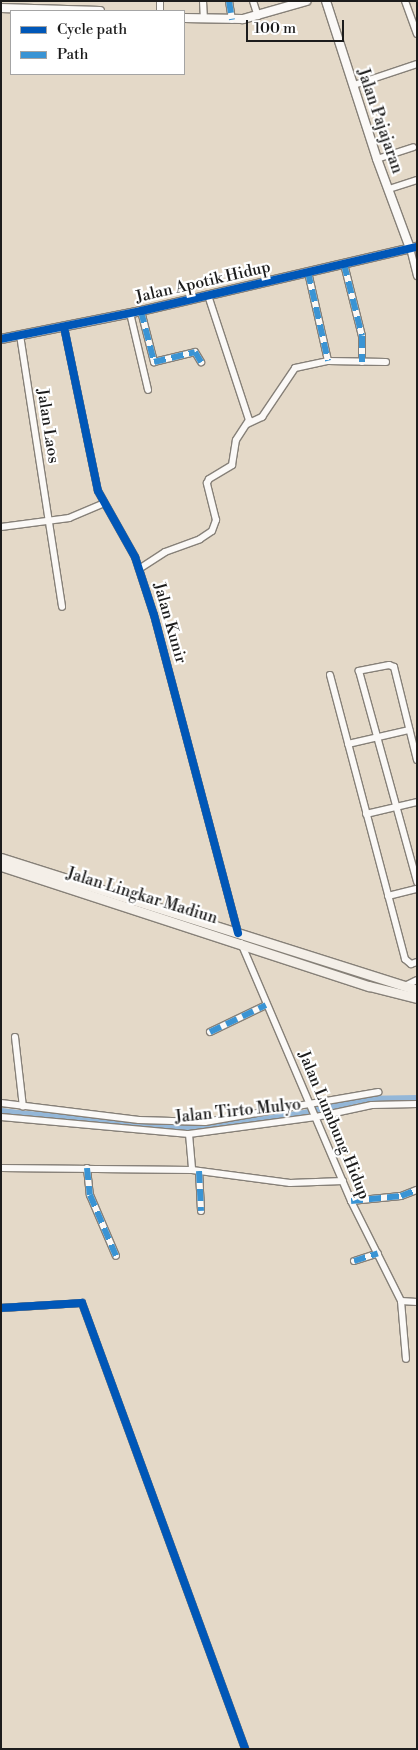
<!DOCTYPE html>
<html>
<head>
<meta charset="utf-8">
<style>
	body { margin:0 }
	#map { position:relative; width:418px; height:1750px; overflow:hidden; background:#e4d9c8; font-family:"Libre Bodoni",serif }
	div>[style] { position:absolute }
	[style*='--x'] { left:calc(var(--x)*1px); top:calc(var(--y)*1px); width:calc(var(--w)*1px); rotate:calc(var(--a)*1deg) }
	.canal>* { height:7px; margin:-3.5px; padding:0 3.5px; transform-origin:3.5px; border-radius:3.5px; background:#94b7d8 }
	.roads { filter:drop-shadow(1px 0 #868078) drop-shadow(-1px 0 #868078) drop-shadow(0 1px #868078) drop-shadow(0 -1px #868078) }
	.minor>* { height:6px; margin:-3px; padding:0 3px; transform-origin:3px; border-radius:3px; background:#fbf9f7 }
	.tertiary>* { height:8px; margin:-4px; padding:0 4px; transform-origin:4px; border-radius:4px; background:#fbf9f7 }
	.secondary>* { height:9px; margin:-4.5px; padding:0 4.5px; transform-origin:4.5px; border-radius:4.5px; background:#f4efe8 }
	.quiet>* { height:6px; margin-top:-3px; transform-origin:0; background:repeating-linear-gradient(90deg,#3a94d4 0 12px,transparent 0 18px) }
	.cycleway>* { height:8px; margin:-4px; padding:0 4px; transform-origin:4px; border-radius:4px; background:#0057b8 }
	span { translate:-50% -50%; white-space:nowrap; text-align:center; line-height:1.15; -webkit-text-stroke:4.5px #fff; paint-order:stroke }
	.street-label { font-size:16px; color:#1c1c1c }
	.frame { position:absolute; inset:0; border:2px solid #1c1c1c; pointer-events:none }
	.legend { position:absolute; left:10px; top:10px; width:175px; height:65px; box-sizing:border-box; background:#fff; border:1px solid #a4a4a4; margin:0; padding:6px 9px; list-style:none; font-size:15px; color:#1c1c1c }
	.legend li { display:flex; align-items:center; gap:10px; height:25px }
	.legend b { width:25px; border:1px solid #a4a4a4 }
	.scale { position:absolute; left:246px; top:20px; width:98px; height:22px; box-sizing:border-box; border:2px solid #1c1c1c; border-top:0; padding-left:6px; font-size:15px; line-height:18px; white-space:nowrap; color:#1c1c1c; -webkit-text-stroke:4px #fff; paint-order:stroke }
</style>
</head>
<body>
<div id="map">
	<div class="canal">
		<div style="--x:1;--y:1111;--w:17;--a:7"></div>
		<div style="--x:15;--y:1113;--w:185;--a:4.4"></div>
		<div style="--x:199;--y:1127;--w:106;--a:-7.6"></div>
		<div style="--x:304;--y:1113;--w:57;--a:-14.3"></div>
		<div style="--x:359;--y:1099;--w:58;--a:-1"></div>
	</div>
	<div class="roads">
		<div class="minor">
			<div style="--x:160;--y:1;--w:10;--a:90"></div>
			<div style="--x:203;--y:1;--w:18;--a:87"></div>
			<div style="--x:229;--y:1;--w:19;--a:81"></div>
			<div style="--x:253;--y:1;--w:16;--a:72"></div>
			<div style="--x:405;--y:1;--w:35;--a:70"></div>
			<div style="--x:354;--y:85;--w:66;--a:-18.4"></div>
			<div style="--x:377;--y:159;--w:38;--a:-18"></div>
			<div style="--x:389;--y:189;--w:29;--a:-18"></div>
			<div style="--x:410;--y:248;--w:29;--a:76"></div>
			<div style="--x:344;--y:264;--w:74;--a:76"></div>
			<div style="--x:362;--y:336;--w:26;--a:90"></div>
			<div style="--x:308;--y:272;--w:91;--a:77.3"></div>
			<div style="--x:141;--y:311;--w:53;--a:75.7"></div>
			<div style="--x:154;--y:362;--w:42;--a:-13.7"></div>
			<div style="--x:195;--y:352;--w:12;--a:59"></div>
			<div style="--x:130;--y:313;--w:79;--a:76.8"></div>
			<div style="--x:64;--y:327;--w:167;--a:78.3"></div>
			<div style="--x:98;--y:491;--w:76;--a:60.7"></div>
			<div style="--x:135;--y:557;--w:61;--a:71.9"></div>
			<div style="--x:154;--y:615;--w:329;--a:75.2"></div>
			<div style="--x:20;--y:335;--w:275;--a:81.2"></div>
			<div style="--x:247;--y:424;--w:17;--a:-25"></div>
			<div style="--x:262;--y:417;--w:59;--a:-56"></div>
			<div style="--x:295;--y:368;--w:34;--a:-12"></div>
			<div style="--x:328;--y:361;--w:58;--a:1"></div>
			<div style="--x:1;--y:527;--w:69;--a:-7.5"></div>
			<div style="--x:69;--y:518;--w:36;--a:-23"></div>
			<div style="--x:139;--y:569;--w:31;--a:-33"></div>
			<div style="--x:165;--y:552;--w:37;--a:-20"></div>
			<div style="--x:200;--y:539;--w:14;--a:-34"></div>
			<div style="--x:212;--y:531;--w:12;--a:-70"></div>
			<div style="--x:216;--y:520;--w:38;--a:-104"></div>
			<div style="--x:207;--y:483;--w:4;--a:-63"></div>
			<div style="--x:209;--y:479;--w:27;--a:-31"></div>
			<div style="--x:232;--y:465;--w:25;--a:-81"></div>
			<div style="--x:236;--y:440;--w:24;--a:-57"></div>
			<div style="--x:249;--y:420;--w:132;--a:-108.2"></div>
			<div style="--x:330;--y:675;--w:294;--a:75.2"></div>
			<div style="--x:405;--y:959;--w:8;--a:40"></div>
			<div style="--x:411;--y:964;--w:6;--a:-18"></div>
			<div style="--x:348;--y:744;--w:63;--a:-12.9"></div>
			<div style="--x:417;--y:760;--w:96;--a:-103.9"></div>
			<div style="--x:394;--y:667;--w:5;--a:-158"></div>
			<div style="--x:389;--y:665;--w:31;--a:169"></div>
			<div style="--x:359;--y:671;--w:219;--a:74.6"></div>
			<div style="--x:366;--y:814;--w:52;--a:-13.2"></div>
			<div style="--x:388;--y:896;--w:30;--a:-14"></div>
			<div style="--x:241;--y:943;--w:280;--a:66.9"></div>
			<div style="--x:351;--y:1201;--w:112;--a:63.4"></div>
			<div style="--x:401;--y:1301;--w:16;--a:4"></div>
			<div style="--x:405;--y:986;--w:13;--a:-27"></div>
			<div style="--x:210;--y:1032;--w:62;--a:-25.7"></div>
			<div style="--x:15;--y:1037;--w:70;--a:83.5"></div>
			<div style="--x:1;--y:1103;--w:139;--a:7"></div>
			<div style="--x:139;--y:1120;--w:66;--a:1.7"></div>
			<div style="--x:205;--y:1122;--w:176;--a:-9.8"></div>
			<div style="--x:1;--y:1117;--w:189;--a:5.2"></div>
			<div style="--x:189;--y:1134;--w:128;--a:-7.6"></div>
			<div style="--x:316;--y:1117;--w:57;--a:-12.1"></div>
			<div style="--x:372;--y:1105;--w:45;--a:-1.3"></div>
			<div style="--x:189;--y:1134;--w:36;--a:85"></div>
			<div style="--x:1;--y:1168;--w:191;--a:0.6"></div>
			<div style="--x:192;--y:1170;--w:99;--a:7.6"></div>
			<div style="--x:290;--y:1183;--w:53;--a:-2.2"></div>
			<div style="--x:87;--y:1168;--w:27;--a:84"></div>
			<div style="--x:90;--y:1195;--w:66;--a:66.9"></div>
			<div style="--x:199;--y:1171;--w:40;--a:87.1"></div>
			<div style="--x:351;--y:1201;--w:50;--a:-5.7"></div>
			<div style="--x:401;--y:1196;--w:17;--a:-21"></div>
			<div style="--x:354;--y:1261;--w:25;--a:-18"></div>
			<div style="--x:401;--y:1301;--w:58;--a:85.1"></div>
			<div style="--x:1;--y:1308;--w:81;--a:-3.5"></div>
			<div style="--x:82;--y:1303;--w:475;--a:69.9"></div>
		</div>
		<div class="tertiary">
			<div style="--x:326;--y:1;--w:166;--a:72.1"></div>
			<div style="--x:377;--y:159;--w:95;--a:69.7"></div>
			<div style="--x:1;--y:8;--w:99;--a:1.7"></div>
			<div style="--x:184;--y:18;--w:59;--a:1"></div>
			<div style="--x:243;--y:19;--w:66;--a:-15.9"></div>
			<div style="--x:1;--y:339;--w:143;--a:-11.3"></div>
			<div style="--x:141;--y:311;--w:283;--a:-13.1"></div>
		</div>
		<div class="secondary">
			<div style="--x:1;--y:858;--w:436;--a:17.6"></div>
			<div style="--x:1;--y:866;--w:387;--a:18.1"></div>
			<div style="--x:369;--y:986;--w:49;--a:14"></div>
		</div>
	</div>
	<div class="quiet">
		<div style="--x:229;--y:1;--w:19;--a:81"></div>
		<div style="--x:344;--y:264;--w:74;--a:76"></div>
		<div style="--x:362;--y:336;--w:26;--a:90"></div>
		<div style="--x:308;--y:272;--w:91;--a:77.3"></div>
		<div style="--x:141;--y:311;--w:53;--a:75.7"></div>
		<div style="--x:154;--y:362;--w:42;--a:-13.7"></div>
		<div style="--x:195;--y:352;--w:12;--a:59"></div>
		<div style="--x:210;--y:1032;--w:62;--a:-25.7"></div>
		<div style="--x:87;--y:1168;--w:27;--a:84"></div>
		<div style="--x:90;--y:1195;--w:66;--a:66.9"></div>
		<div style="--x:199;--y:1171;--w:40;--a:87.1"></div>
		<div style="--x:351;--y:1201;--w:50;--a:-5.7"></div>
		<div style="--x:401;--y:1196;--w:17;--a:-21"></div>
		<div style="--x:354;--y:1261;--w:25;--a:-18"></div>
	</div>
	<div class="cycleway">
		<div style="--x:64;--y:327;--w:167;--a:78.3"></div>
		<div style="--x:98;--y:491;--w:76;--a:60.7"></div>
		<div style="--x:135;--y:557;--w:61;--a:71.9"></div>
		<div style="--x:154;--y:615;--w:329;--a:75.2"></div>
		<div style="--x:1;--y:339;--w:143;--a:-11.3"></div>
		<div style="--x:141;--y:311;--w:283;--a:-13.1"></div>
		<div style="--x:1;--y:1308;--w:81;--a:-3.5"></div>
		<div style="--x:82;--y:1303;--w:475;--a:69.9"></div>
	</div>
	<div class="street-label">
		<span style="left:380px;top:121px;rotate:71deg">Jalan Pajajaran</span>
		<span style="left:203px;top:282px;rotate:-13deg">Jalan Apotik Hidup</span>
		<span style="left:48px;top:426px;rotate:81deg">Jalan Laos</span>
		<span style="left:170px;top:623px;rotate:74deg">Jalan Kunir</span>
		<span style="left:142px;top:896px;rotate:17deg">Jalan Lingkar Madiun</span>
		<span style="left:238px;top:1111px;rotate:-6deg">Jalan Tirto Mulyo</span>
		<span style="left:334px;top:1125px;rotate:67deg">Jalan Lumbung Hidup</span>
	</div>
	<div class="frame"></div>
	<ul class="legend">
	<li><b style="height:6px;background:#0057b8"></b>Cycle path</li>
	<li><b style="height:6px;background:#3a94d4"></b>Path</li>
	</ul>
	<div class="scale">100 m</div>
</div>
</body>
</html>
